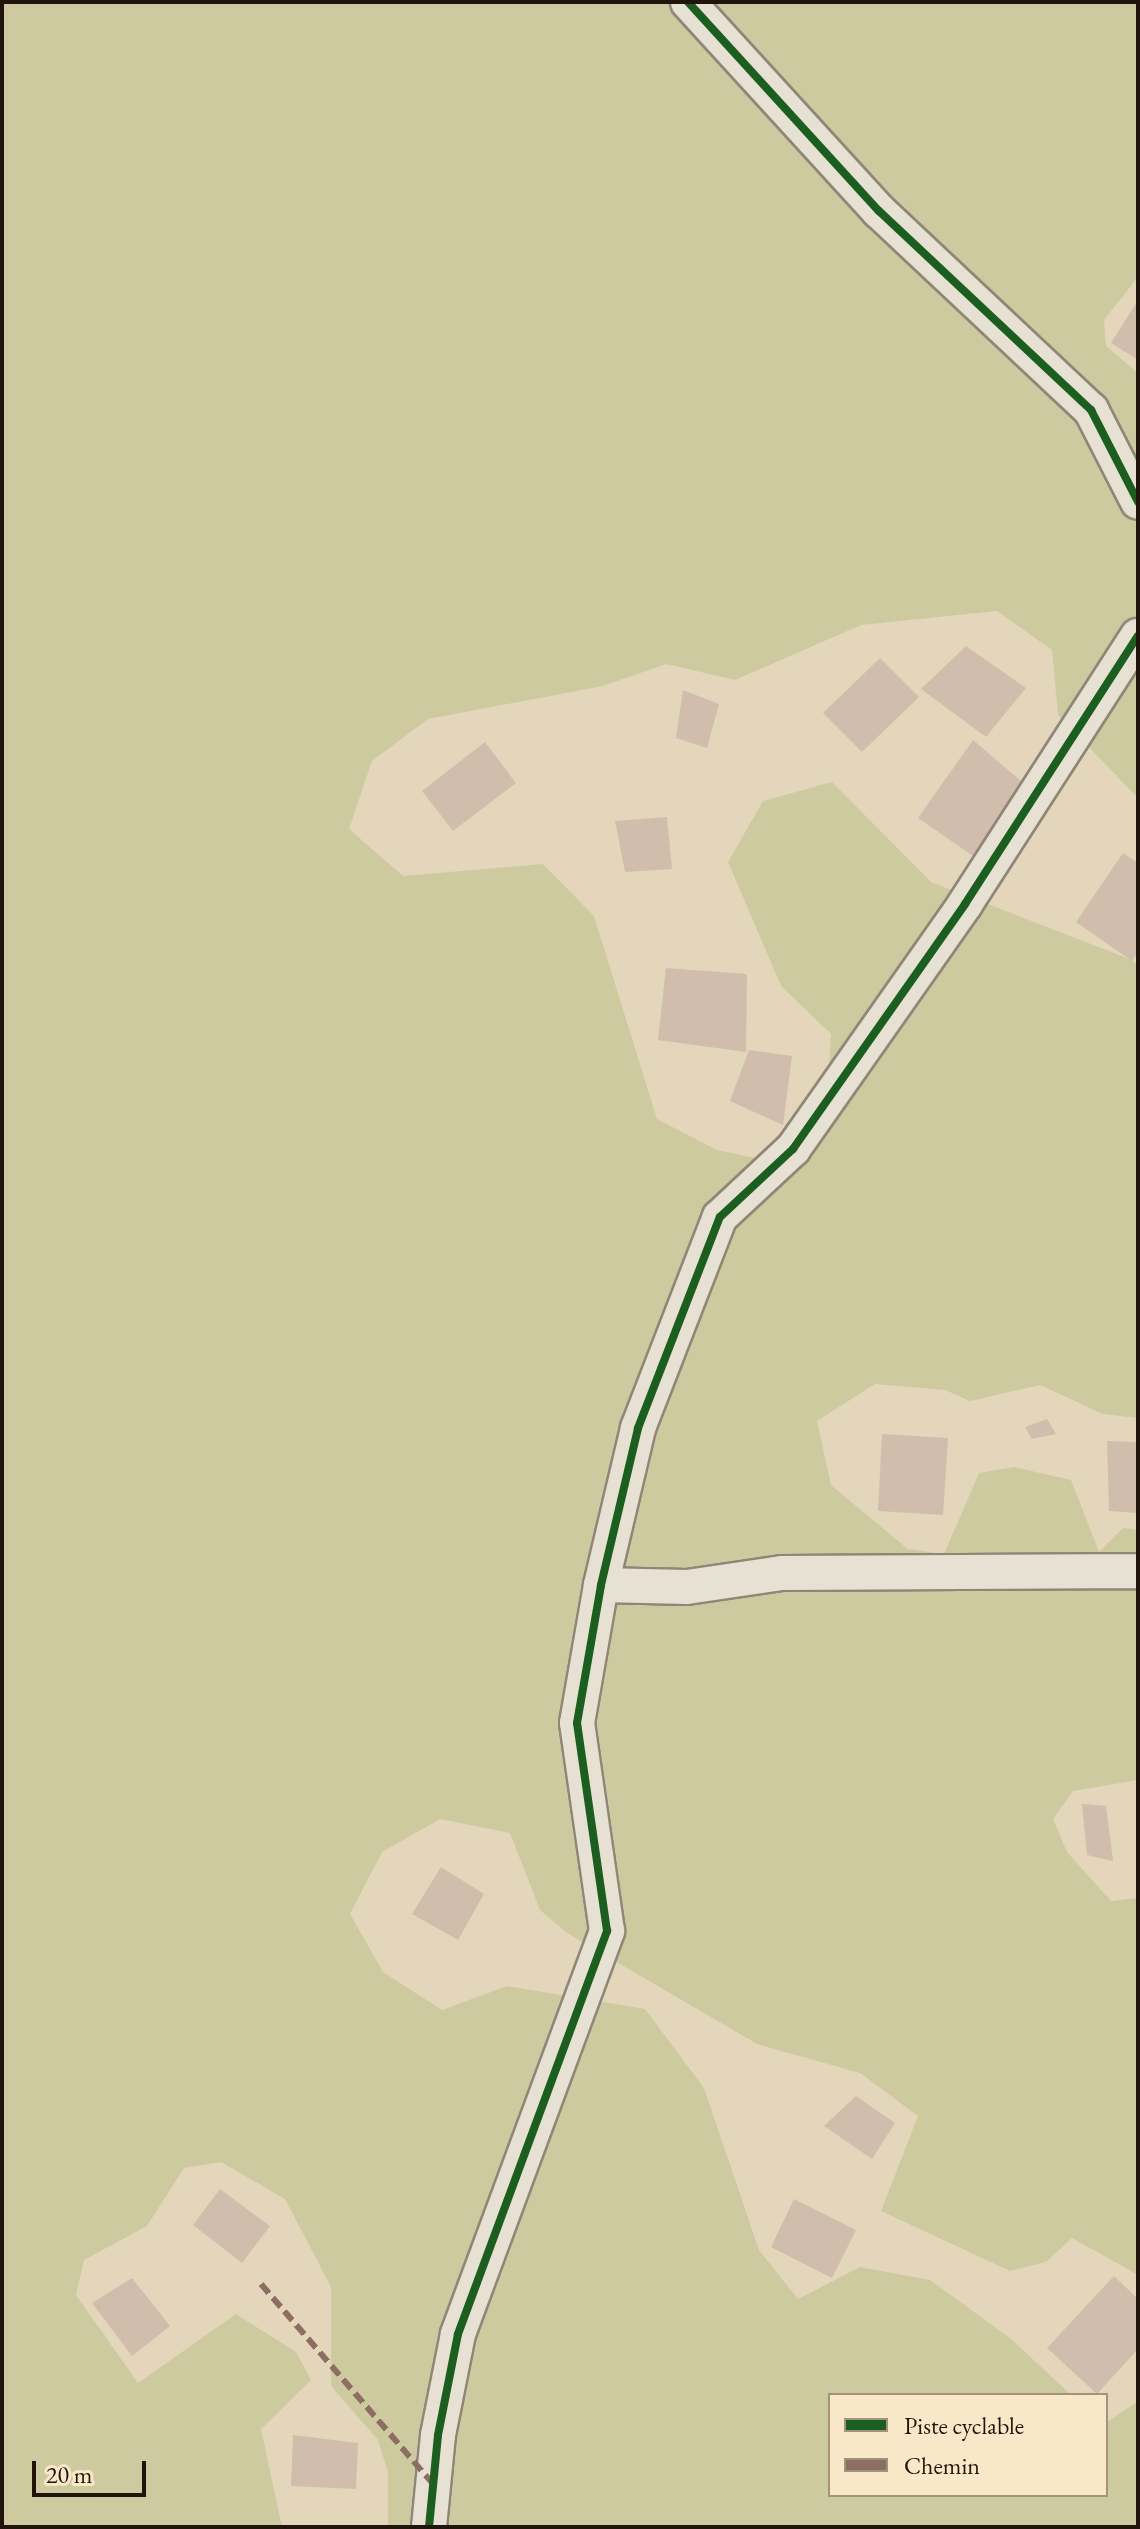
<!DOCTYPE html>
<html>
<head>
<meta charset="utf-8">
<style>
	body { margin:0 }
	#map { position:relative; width:1140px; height:2529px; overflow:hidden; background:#e4d6bb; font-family:"EB Garamond",serif }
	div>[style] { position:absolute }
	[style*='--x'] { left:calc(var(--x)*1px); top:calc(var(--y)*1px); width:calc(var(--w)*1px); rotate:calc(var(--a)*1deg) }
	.green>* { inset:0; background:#ceca9f }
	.building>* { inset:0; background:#d1bdac }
	.roads { filter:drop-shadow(2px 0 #908677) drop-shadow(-2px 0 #908677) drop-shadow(0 2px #908677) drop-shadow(0 -2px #908677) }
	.minor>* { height:34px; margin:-17px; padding:0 17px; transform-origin:17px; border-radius:17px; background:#e7e1d4 }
	.quiet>* { height:6px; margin-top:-3px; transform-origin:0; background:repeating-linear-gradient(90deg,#8d6e63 0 12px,transparent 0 18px) }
	.cycleway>* { height:8px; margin:-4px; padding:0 4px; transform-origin:4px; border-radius:4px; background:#1b5e20 }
	span { translate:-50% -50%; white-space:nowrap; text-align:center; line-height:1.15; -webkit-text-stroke:6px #f8e8c8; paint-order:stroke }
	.frame { position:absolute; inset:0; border:4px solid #21140c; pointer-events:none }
	.legend { position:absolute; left:828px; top:2393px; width:280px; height:104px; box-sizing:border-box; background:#f8e8c8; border:2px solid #a2937d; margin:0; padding:10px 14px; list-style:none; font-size:24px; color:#21140c }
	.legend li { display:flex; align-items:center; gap:16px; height:40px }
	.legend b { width:40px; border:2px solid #a2937d }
	.scale { position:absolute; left:32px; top:2461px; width:114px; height:36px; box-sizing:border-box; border:4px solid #21140c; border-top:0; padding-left:10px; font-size:24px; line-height:28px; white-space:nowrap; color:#21140c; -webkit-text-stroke:6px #f8e8c8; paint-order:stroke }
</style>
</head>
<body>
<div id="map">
	<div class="green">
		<div style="clip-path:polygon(2px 2px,1138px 2px,1138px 277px,1104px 320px,1106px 346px,1138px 373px,1138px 798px,1058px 715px,1052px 650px,997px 611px,861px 625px,735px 680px,666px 664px,603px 686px,428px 719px,372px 761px,349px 829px,403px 876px,543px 864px,594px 916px,657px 1119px,717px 1150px,790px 1165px,827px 1101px,831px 1034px,781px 986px,728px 862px,763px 801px,832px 782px,931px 882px,1132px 960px,1138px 967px,1138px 1418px,1103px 1414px,1040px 1385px,970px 1401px,945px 1390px,875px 1384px,817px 1421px,831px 1485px,908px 1549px,944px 1554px,979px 1473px,1014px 1467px,1071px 1480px,1099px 1552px,1123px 1528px,1138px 1530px,1138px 1780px,1073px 1791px,1053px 1819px,1067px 1852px,1111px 1901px,1138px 1898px,1138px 2275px,1072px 2238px,1046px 2262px,1010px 2271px,881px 2211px,918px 2116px,860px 2073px,757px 2044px,567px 1933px,540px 1910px,510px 1833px,440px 1819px,382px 1852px,350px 1914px,383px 1972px,442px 2010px,507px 1986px,645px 2009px,704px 2088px,759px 2250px,798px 2299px,860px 2267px,930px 2280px,1010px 2338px,1071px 2395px,830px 2395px,830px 2495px,1106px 2495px,1106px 2423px,1138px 2401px,1138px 2527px,388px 2527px,388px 2473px,378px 2440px,331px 2386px,331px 2287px,285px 2199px,221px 2162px,184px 2168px,147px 2226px,84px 2260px,76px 2295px,138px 2383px,236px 2314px,296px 2352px,311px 2380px,261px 2429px,282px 2527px,2px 2527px)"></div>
	</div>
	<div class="building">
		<div style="clip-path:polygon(1138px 300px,1138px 360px,1111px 343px)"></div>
		<div style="clip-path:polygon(966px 646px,1026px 688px,986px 737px,921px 689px)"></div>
		<div style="clip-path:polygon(880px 658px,919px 697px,862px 752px,823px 713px)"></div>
		<div style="clip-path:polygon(683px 690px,719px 704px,707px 748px,676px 738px)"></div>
		<div style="clip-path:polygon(973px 740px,1028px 787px,979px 860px,918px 818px)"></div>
		<div style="clip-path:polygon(485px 742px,516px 783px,453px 831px,422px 791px)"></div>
		<div style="clip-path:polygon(667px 817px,672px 869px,625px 872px,615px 821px)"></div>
		<div style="clip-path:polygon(1123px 853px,1138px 863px,1138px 952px,1132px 961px,1076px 922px)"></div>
		<div style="clip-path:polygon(666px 968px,747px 974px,746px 1052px,658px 1040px)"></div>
		<div style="clip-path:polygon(749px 1050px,792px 1056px,783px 1125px,730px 1101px)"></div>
		<div style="clip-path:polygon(1047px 1419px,1056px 1434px,1032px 1439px,1025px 1427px)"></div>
		<div style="clip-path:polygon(882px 1434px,948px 1438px,943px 1515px,878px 1511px)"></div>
		<div style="clip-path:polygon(1107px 1441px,1138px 1442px,1138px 1513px,1109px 1511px)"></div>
		<div style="clip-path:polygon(1082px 1804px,1106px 1806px,1113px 1861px,1087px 1855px)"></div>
		<div style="clip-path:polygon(441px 1867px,484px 1894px,458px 1940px,412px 1914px)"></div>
		<div style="clip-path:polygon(856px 2096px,895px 2123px,872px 2159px,824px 2126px)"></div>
		<div style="clip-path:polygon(220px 2189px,270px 2226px,242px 2263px,193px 2225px)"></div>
		<div style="clip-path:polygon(794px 2199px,856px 2230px,832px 2278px,771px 2247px)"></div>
		<div style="clip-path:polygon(1114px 2276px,1138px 2299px,1138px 2349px,1097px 2394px,1047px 2348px)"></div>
		<div style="clip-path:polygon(132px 2278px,170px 2326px,132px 2356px,92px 2303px)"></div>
		<div style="clip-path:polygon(293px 2435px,358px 2443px,356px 2489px,291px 2486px)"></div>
	</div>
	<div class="roads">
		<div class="minor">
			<div style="--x:688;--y:2;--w:283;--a:47.6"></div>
			<div style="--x:879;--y:211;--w:291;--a:43.2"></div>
			<div style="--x:1091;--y:410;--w:103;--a:62.9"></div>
			<div style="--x:601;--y:1585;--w:86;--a:1.3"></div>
			<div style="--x:687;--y:1587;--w:96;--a:-8.4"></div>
			<div style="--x:782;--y:1573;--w:356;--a:-0.3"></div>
			<div style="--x:429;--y:2527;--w:92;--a:-84.4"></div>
			<div style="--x:438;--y:2435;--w:103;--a:-78.8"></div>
			<div style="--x:458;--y:2334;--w:430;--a:-69.7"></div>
			<div style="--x:607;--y:1931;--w:210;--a:-98.2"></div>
			<div style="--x:577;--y:1723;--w:140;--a:-80.1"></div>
			<div style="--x:601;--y:1585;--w:161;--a:-76.7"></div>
			<div style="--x:638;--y:1428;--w:226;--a:-68.8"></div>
			<div style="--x:720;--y:1217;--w:100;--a:-43"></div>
			<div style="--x:793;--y:1149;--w:299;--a:-54.9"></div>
			<div style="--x:965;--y:904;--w:319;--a:-57.2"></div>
		</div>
	</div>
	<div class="quiet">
		<div style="--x:261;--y:2284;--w:264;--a:49.3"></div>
	</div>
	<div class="cycleway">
		<div style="--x:688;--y:2;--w:283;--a:47.6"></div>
		<div style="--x:879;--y:211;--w:291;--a:43.2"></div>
		<div style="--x:1091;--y:410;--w:103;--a:62.9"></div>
		<div style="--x:429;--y:2527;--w:92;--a:-84.4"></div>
		<div style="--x:438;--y:2435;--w:103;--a:-78.8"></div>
		<div style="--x:458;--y:2334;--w:430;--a:-69.7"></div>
		<div style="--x:607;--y:1931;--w:210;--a:-98.2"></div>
		<div style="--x:577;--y:1723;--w:140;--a:-80.1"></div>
		<div style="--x:601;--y:1585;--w:161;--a:-76.7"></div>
		<div style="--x:638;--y:1428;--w:226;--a:-68.8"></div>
		<div style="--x:720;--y:1217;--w:100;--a:-43"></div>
		<div style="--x:793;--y:1149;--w:299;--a:-54.9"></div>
		<div style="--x:965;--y:904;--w:319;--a:-57.2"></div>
	</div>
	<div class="frame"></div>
	<ul class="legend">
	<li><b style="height:10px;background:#1b5e20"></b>Piste cyclable</li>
	<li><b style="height:10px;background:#8d6e63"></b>Chemin</li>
	</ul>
	<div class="scale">20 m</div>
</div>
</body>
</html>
